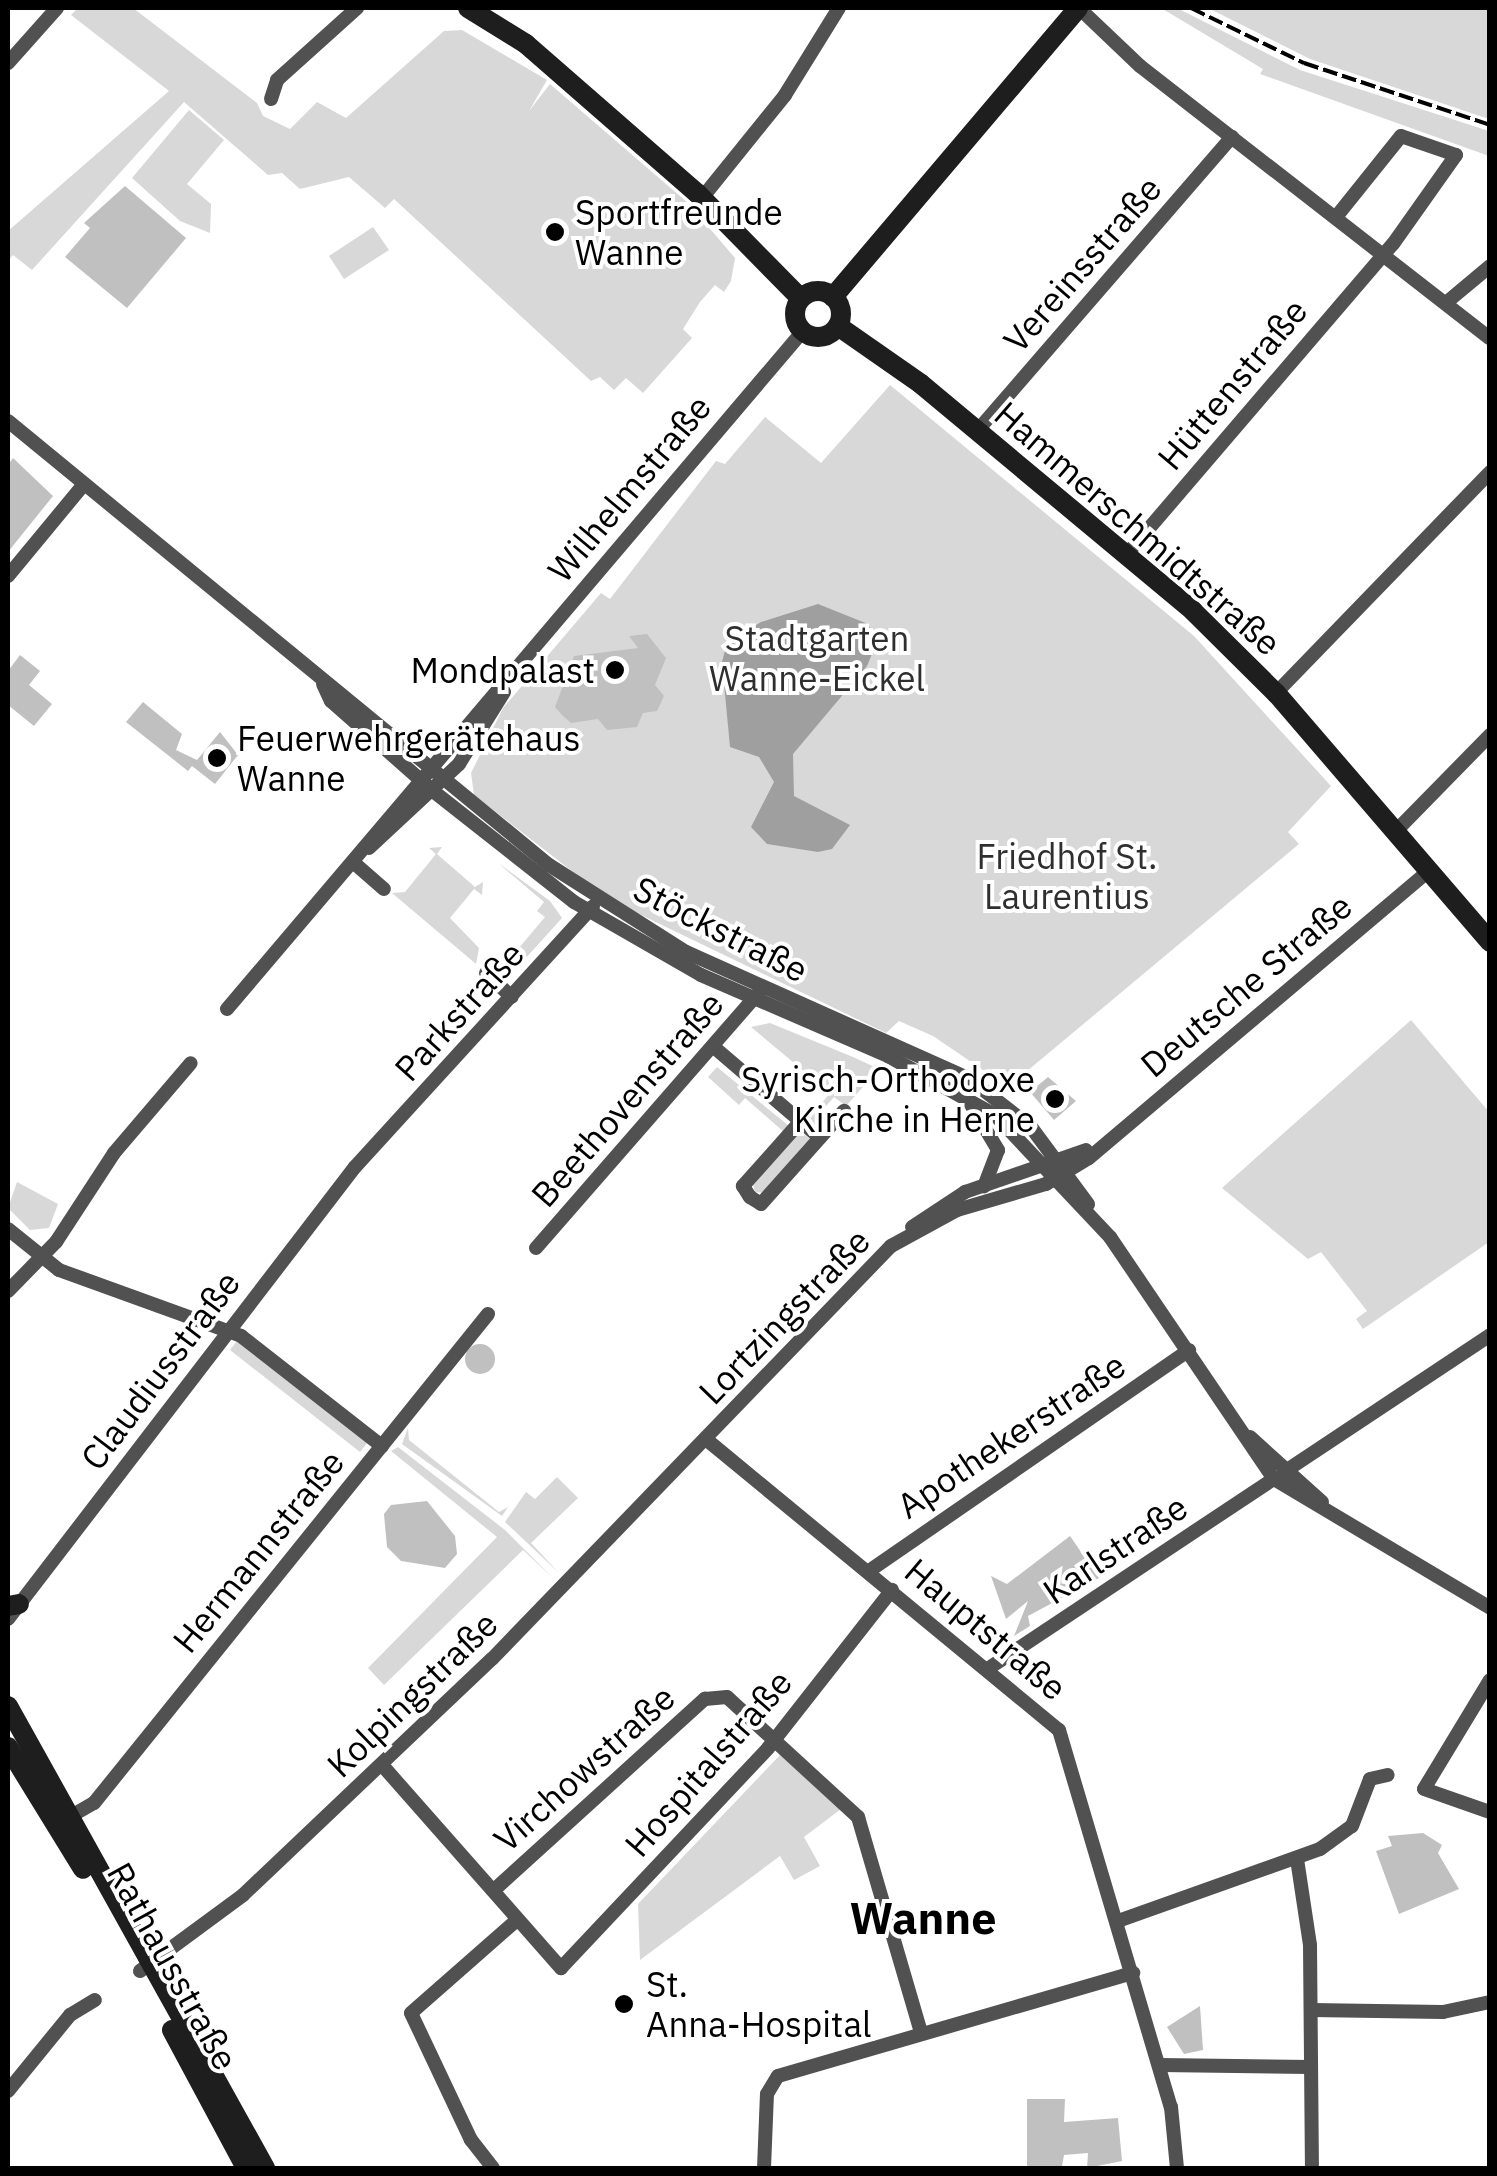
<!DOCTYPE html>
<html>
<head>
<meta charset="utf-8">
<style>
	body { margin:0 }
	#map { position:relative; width:1497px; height:2176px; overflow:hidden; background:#fff; font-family:"IBM Plex Sans",sans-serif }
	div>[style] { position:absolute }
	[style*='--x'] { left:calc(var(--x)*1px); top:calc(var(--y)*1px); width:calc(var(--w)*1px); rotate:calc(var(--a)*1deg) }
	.green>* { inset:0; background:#d8d8d8 }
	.water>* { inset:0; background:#9f9f9f }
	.building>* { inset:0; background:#c0c0c0 }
	.round { border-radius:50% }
	.street>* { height:14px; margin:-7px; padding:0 7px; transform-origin:7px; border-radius:7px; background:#515151 }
	.secondary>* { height:20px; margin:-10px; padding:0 10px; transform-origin:10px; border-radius:10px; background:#1e1e1e }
	.secondary>.ring { margin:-10px; padding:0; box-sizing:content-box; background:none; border:20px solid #1e1e1e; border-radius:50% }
	.rail>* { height:4px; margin-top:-2px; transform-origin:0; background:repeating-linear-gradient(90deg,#000 0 15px,transparent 0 20px) }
	.dots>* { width:28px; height:28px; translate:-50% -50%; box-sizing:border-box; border:5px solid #fff; border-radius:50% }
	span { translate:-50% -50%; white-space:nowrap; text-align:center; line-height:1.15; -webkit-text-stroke:8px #fff; paint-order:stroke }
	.poi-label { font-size:35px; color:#000 }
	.left { translate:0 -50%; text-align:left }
	.right { translate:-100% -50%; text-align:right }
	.street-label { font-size:35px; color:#000 }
	.park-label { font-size:35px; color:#2f2f2f }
	.district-label { font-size:45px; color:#000; font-weight:700 }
	.frame { position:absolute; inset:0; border:10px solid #000; pointer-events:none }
</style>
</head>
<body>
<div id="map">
	<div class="green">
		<div style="clip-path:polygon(78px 8px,133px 8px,257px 103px,263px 116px,290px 129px,317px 102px,346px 118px,444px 31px,462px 30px,547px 80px,529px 111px,550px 84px,688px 203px,735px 258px,731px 281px,724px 292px,715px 285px,700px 302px,683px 329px,692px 338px,643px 393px,626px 378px,614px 390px,600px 377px,591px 381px,394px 199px,385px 208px,349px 177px,300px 189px,282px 173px,268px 175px,184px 102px,32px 270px,13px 255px,8px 261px,8px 231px,169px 91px,71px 15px)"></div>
		<div style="clip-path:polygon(1161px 8px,1177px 8px,1300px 70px,1489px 131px,1489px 156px,1260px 74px,1263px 69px)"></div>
		<div style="clip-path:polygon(1208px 8px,1489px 8px,1489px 119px,1310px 59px)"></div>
		<div style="clip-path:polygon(189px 110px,224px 140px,187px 184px,211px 204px,210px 233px,180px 221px,132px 178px)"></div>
		<div style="clip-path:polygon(373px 227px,389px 250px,344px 279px,329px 256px)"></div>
		<div style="clip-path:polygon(890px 385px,1194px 636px,1331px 786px,1288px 832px,1299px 844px,1008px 1087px,933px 1036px,899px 1021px,886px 1033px,608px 899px,474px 795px,471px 773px,503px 708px,601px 593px,610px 599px,716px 461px,725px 464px,765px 417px,821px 463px)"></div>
		<div style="clip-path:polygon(442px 847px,437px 854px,475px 887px,483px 882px,482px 895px,474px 889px,450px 918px,479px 948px,476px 964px,392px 893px,405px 892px,436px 854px,429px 848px)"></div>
		<div style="clip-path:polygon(498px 863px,550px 901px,562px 918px,505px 981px,494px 962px,502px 968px,545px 917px,537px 911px,544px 902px)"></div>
		<div style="clip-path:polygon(1411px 1020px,1489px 1112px,1489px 1242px,1363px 1329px,1356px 1319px,1367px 1311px,1321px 1252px,1308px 1259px,1222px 1188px)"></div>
		<div style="clip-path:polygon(770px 1023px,853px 1057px,879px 1069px,846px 1106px,834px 1097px,818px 1115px,825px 1122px,819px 1129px,808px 1120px,830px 1093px,751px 1027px)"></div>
		<div style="clip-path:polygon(717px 1067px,789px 1126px,784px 1132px,745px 1098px,739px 1105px,708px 1077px)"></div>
		<div style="clip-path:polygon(798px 1130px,810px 1139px,765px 1193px,755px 1192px,752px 1181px)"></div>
		<div style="clip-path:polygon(17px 1182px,58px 1204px,49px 1228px,30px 1230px,8px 1208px)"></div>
		<div style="clip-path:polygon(237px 1341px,368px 1442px,360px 1452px,230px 1350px)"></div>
		<div style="clip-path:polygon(408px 1428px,409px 1440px,499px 1512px,508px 1507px,502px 1516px,402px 1444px)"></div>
		<div style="clip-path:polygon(398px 1447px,505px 1530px,554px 1579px,523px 1550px,384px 1685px,368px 1668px,497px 1537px,391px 1451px)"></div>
		<div style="clip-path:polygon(557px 1477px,578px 1498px,531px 1543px,559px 1573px,505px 1522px,526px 1492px,535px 1499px)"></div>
		<div style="clip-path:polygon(780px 1755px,841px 1809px,804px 1837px,820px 1866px,794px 1880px,780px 1856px,640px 1960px,638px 1904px)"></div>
	</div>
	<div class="water">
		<div style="clip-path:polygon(818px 604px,868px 624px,877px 642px,867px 666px,793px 754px,794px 796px,850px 825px,832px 849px,818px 852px,767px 844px,751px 827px,774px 782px,759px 757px,730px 747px,722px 662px,727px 643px,761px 622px)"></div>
	</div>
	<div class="building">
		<div style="clip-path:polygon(125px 186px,186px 238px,127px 308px,65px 257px,90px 228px,84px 223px)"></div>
		<div style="clip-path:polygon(13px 458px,53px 496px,8px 552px,8px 465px)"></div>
		<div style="clip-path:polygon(647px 634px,666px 658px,655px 685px,664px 696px,657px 711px,643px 713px,637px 727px,607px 730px,598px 719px,571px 723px,562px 715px,555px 707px,574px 656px,638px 648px,629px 636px)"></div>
		<div style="clip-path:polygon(20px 655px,40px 671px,29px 685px,52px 704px,34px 726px,8px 705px,8px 671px)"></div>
		<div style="clip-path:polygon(143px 702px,182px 734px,176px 750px,197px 760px,220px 732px,238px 755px,215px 784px,192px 766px,188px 771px,126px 722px)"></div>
		<div style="clip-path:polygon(1048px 1077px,1076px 1101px,1054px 1120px,1030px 1092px)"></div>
		<div class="round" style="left:465px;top:1344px;width:30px;height:30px"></div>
		<div style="clip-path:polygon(427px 1501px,455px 1536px,457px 1554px,445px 1568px,401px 1561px,387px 1547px,384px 1514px,391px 1505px)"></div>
		<div style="clip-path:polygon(1070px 1536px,1099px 1578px,1028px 1616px,1030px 1626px,1014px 1636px,1028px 1601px,1006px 1619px,991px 1576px,1007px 1584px)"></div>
		<div style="clip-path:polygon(1423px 1833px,1442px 1845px,1438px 1853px,1459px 1889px,1399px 1914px,1376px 1851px,1392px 1846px,1388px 1836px)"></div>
		<div style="clip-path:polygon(1200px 2006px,1203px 2050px,1184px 2054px,1167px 2027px)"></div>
		<div style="clip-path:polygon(1027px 2099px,1065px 2099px,1064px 2122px,1118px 2118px,1122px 2161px,1087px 2168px,1088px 2153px,1064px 2155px,1062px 2166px,1027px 2168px)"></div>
	</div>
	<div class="street">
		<div style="--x:1079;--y:8;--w:84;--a:43.6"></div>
		<div style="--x:1140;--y:66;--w:443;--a:37.9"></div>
		<div style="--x:8;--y:63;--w:74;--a:-48.3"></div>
		<div style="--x:271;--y:99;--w:20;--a:-72"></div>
		<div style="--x:277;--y:80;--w:108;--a:-42"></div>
		<div style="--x:702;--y:198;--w:132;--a:-51.1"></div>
		<div style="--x:785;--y:95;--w:102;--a:-58.2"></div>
		<div style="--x:1447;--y:302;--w:56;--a:-39.9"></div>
		<div style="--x:8;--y:421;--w:700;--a:39.38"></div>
		<div style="--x:549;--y:865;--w:162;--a:32.4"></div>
		<div style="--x:686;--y:952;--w:309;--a:24.1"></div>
		<div style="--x:968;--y:1078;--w:80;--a:37.9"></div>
		<div style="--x:1031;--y:1127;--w:96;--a:53.5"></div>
		<div style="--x:978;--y:430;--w:388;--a:-49.1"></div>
		<div style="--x:1127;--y:554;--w:408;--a:-49.4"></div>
		<div style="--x:1393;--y:244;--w:109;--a:-54.7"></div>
		<div style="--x:1456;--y:155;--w:58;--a:-160.9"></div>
		<div style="--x:1401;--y:136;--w:104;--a:128.7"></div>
		<div style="--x:8;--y:576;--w:119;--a:-50.4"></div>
		<div style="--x:323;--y:684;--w:19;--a:65"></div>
		<div style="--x:331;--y:701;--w:136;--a:41.4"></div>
		<div style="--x:433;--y:791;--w:179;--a:38.2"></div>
		<div style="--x:574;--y:902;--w:146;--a:29.9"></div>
		<div style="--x:701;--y:975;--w:204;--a:23.4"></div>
		<div style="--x:888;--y:1056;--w:122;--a:28.9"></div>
		<div style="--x:995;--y:1115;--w:168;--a:46.7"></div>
		<div style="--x:1110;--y:1237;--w:292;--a:55.9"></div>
		<div style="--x:1274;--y:1479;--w:252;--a:30.8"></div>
		<div style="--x:1276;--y:693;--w:308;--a:-45.9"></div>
		<div style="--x:1395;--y:832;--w:136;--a:-45.6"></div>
		<div style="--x:369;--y:848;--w:123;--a:-43"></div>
		<div style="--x:459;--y:764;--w:85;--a:-58"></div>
		<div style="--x:353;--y:862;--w:41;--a:41.1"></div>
		<div style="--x:486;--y:973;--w:35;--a:43"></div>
		<div style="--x:227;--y:1009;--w:890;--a:-49.65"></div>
		<div style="--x:715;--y:1048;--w:138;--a:40.6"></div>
		<div style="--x:970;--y:1103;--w:55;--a:59.2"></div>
		<div style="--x:998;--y:1150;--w:39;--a:111"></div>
		<div style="--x:800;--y:1122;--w:86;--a:131.7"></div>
		<div style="--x:743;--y:1186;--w:13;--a:58"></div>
		<div style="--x:750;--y:1197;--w:13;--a:32"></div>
		<div style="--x:761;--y:1204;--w:125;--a:-48.3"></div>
		<div style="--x:912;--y:1227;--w:64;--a:-33.4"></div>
		<div style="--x:965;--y:1192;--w:128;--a:-19.1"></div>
		<div style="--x:8;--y:1229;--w:65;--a:38.8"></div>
		<div style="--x:59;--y:1270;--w:194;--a:19.9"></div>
		<div style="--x:241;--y:1336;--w:179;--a:38"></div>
		<div style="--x:536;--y:1248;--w:340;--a:-48.9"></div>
		<div style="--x:8;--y:1291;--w:69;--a:-45.6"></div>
		<div style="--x:56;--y:1242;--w:106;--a:-56.9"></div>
		<div style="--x:114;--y:1153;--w:118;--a:-49.5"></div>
		<div style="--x:1250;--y:1437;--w:97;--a:42.1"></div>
		<div style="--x:707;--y:1440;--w:456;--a:39.5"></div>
		<div style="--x:1059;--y:1730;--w:393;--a:73.5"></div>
		<div style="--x:1171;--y:2107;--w:61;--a:84.4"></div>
		<div style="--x:1284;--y:1472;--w:247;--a:-33.6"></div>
		<div style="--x:869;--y:1571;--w:389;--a:-34.6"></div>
		<div style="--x:8;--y:1619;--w:570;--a:-52.49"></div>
		<div style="--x:355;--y:1167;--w:353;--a:-47.6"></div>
		<div style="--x:989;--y:1668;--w:342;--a:-33.6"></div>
		<div style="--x:1490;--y:1680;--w:127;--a:121.2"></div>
		<div style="--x:1424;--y:1789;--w:70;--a:19.2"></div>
		<div style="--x:382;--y:1765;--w:271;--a:48.6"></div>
		<div style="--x:561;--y:1968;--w:302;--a:-46.7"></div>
		<div style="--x:768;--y:1748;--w:201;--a:-51.9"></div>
		<div style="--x:66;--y:1819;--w:32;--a:-30"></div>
		<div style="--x:94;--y:1803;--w:628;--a:-51.14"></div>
		<div style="--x:1297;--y:1859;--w:87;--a:81.4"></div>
		<div style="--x:1310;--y:1945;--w:223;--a:89.5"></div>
		<div style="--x:494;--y:1890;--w:285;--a:-42.2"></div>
		<div style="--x:705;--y:1699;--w:22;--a:-5"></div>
		<div style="--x:727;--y:1697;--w:178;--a:42.5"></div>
		<div style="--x:858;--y:1817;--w:224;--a:73.7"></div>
		<div style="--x:1118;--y:1921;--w:214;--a:-19.6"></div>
		<div style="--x:1320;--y:1849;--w:39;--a:-36"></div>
		<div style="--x:1352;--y:1826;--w:50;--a:-69"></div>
		<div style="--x:1370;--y:1779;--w:18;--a:-13"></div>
		<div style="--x:140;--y:1971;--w:128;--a:-36.4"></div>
		<div style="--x:243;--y:1895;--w:343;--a:-43.5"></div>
		<div style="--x:492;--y:1659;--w:574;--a:-45.99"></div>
		<div style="--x:891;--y:1246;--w:75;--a:-28.6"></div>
		<div style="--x:957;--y:1210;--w:93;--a:-16.3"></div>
		<div style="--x:1046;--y:1184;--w:50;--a:-31.2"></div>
		<div style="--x:1089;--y:1158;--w:445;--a:-40.2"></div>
		<div style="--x:1311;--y:2010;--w:132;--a:0.9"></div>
		<div style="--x:1443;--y:2012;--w:48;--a:-12"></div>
		<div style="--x:1160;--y:2065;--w:150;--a:0.8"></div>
		<div style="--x:8;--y:2091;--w:98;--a:-50.8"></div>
		<div style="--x:70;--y:2015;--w:29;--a:-31"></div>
		<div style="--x:493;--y:2168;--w:36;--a:-128"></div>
		<div style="--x:471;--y:2140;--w:140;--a:-115.3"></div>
		<div style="--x:411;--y:2013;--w:141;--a:-41.3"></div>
		<div style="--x:764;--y:2168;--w:74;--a:-87.7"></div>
		<div style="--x:767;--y:2094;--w:21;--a:-59"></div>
		<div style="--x:778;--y:2076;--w:370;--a:-16.2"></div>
	</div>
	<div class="secondary">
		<div style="--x:468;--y:8;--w:68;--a:31.8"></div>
		<div style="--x:526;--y:44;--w:227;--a:41.1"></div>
		<div style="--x:697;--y:193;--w:148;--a:45.5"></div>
		<div class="ring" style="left:795px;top:291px;width:26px;height:26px"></div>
		<div style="--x:833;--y:297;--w:379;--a:-49.7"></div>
		<div style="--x:838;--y:326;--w:101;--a:34.9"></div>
		<div style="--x:921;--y:384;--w:354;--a:39.8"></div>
		<div style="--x:1193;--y:611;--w:117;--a:44.7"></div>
		<div style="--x:1276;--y:693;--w:328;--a:49.3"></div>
		<div style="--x:8;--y:1606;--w:11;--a:-10"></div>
		<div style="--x:8;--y:1706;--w:529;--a:60.91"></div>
		<div style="--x:8;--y:1747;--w:143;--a:58.4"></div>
		<div style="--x:172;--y:2030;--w:157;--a:61.8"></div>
	</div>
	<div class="rail">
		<div style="--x:1191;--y:8;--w:126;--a:26"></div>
		<div style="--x:1304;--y:63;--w:196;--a:18.4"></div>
	</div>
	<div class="dots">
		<div style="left:555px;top:232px;background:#000"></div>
		<div style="left:615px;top:670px;background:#000"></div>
		<div style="left:217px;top:758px;background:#000"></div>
		<div style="left:1055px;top:1099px;background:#000"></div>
		<div style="left:624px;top:2004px;background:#000"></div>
	</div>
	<div class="poi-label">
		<span class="left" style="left:575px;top:232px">Sportfreunde<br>Wanne</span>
		<span class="right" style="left:595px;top:670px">Mondpalast</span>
		<span class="left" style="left:237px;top:758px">Feuerwehrgerätehaus<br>Wanne</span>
		<span class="right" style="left:1035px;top:1099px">Syrisch-Orthodoxe<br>Kirche in Herne</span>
		<span class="left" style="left:646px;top:2004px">St.<br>Anna-Hospital</span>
	</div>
	<div class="street-label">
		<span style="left:1082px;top:264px;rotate:-49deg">Vereinsstraße</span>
		<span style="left:1232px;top:384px;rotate:-50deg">Hüttenstraße</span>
		<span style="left:629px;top:488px;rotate:-50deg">Wilhelmstraße</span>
		<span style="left:1138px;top:528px;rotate:41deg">Hammerschmidtstraße</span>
		<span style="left:721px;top:929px;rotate:27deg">Stöckstraße</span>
		<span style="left:1246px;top:985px;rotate:-40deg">Deutsche Straße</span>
		<span style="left:459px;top:1011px;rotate:-48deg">Parkstraße</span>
		<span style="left:627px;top:1099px;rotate:-49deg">Beethovenstraße</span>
		<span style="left:784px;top:1316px;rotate:-46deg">Lortzingstraße</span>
		<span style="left:160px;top:1370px;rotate:-53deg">Claudiusstraße</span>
		<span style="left:1011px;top:1435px;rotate:-34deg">Apothekerstraße</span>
		<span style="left:1115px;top:1549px;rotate:-34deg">Karlstraße</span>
		<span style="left:258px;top:1551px;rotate:-51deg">Hermannstraße</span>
		<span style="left:986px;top:1629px;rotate:40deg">Hauptstraße</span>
		<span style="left:412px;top:1694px;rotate:-44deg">Kolpingstraße</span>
		<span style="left:708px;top:1763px;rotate:-49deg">Hospitalstraße</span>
		<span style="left:584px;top:1768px;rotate:-42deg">Virchowstraße</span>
		<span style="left:173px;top:1966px;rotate:61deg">Rathausstraße</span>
	</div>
	<div class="park-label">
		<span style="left:817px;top:658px">Stadtgarten<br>Wanne-Eickel</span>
		<span style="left:1067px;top:876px">Friedhof St.<br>Laurentius</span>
	</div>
	<div class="district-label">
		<span style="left:923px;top:1918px">Wanne</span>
	</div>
	<div class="frame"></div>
</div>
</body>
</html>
